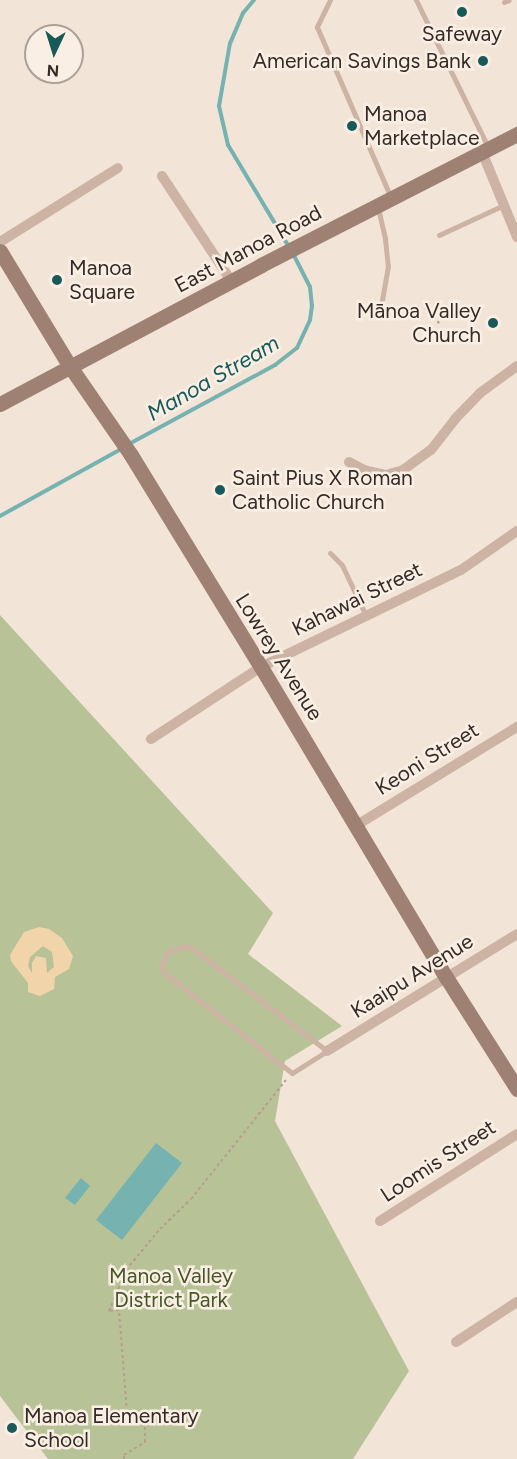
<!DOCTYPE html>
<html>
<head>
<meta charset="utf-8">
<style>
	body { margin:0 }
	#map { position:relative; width:517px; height:1459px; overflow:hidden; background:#f3e4d8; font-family:Figtree,sans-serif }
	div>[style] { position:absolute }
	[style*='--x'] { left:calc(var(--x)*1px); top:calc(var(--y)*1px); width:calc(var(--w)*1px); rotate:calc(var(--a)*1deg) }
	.green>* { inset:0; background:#b7c397 }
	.sand>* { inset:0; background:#f2d4ab }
	.water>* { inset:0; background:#75b2b0 }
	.stream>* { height:4px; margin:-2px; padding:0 2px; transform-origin:2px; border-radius:2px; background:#75b2b0 }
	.path>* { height:2px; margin-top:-1px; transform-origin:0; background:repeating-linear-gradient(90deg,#b89c8d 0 3px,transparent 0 6px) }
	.lane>* { height:5px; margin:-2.5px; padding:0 2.5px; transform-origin:2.5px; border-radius:2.5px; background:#ccb3a3 }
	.street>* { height:10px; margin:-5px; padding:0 5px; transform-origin:5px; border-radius:5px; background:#ccb3a3 }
	.secondary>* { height:15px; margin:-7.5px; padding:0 7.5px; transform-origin:7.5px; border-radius:7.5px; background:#9f8174 }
	.dots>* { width:16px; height:16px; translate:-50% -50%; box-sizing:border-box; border:3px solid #faefe4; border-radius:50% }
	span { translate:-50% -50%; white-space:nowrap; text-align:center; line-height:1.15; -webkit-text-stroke:5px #faefe4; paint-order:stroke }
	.poi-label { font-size:21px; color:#362a26 }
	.right { translate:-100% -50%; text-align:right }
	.left { translate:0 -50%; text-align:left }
	.street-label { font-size:21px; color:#362a26 }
	.park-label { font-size:21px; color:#485628 }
	.water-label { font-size:22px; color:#185a5a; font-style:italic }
	.north { position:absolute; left:24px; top:24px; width:60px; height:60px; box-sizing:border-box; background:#faefe4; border:2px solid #aca098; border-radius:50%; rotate:184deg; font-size:16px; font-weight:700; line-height:24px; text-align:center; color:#362a26 }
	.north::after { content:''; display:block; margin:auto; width:21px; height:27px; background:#185a5a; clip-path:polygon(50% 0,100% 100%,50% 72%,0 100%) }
</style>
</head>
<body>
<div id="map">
	<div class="green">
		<div style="clip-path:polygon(0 615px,273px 913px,248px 954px,342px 1026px,285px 1061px,275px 1121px,409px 1371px,353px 1459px,48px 1459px,0 1396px)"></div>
	</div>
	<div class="sand">
		<div style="clip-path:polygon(evenodd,39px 927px,49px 929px,62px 938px,73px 956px,69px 969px,55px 977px,54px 989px,40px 996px,28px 992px,28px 983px,11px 961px,10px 955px,24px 932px,39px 927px,43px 946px,52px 952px,54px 967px,47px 973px,46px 958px,36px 956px,32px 963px,32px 973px,28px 966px,30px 957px,43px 946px)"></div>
	</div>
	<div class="water">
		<div style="clip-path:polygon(156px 1143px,182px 1163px,122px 1240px,96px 1220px)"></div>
		<div style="clip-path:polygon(81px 1178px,90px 1186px,75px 1205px,65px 1198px)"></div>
	</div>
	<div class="stream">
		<div style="--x:254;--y:0;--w:17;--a:130"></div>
		<div style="--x:243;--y:13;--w:33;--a:113"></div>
		<div style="--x:230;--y:43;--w:64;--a:99.9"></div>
		<div style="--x:219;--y:106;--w:40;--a:77"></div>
		<div style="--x:228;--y:145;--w:119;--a:59.1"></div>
		<div style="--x:129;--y:444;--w:166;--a:-28.4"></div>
		<div style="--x:275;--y:365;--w:28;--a:-38"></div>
		<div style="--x:297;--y:348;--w:31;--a:-65"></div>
		<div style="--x:310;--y:320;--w:14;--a:-82"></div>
		<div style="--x:312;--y:306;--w:19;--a:-96"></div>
		<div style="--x:310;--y:287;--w:38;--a:-117"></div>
		<div style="--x:0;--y:516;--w:141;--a:-28.9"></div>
	</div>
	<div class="path">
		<div style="--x:438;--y:302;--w:24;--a:48"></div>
		<div style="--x:425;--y:308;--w:21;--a:47"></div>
		<div style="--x:124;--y:1459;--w:4;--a:-90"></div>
		<div style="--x:124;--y:1455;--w:25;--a:-32"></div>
		<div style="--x:145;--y:1442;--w:18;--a:-90"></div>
		<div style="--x:145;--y:1424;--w:22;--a:-146"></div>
		<div style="--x:127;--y:1412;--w:102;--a:-94.5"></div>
		<div style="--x:119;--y:1310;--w:10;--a:174"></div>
		<div style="--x:109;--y:1311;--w:44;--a:-67.5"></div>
		<div style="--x:126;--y:1270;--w:53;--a:-50.3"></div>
		<div style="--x:160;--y:1229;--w:43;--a:-44.1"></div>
		<div style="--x:191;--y:1199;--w:152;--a:-51.4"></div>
	</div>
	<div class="lane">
		<div style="--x:330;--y:0;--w:30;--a:116"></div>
		<div style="--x:317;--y:27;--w:184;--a:66.6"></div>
		<div style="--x:416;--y:0;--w:164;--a:63.9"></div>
		<div style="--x:504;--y:2;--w:5;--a:-22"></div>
		<div style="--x:378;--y:208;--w:32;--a:77"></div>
		<div style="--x:385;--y:239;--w:27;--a:84"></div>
		<div style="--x:388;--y:266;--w:36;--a:100"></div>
		<div style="--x:439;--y:235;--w:72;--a:-24.8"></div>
		<div style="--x:330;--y:553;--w:17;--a:45"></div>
		<div style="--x:342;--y:565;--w:56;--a:64.8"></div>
		<div style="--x:184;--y:946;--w:8;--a:14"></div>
		<div style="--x:192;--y:948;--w:170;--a:37.3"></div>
		<div style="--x:327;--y:1051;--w:41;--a:147.8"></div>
		<div style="--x:292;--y:1073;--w:164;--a:-141.9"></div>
		<div style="--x:163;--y:972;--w:6;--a:-108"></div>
		<div style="--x:161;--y:966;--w:17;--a:-62"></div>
		<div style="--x:169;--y:951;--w:16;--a:-18"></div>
	</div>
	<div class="street">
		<div style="--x:482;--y:152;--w:92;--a:67.6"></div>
		<div style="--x:162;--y:176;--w:127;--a:56.6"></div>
		<div style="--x:0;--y:242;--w:139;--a:-32.1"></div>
		<div style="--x:349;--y:462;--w:17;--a:28"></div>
		<div style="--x:364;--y:470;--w:23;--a:13"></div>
		<div style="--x:386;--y:475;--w:18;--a:-16"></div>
		<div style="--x:403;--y:470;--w:34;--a:-36"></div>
		<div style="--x:431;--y:450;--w:39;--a:-52"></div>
		<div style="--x:455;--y:419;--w:36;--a:-46"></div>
		<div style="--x:480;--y:393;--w:46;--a:-36.1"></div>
		<div style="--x:151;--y:739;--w:131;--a:-33.2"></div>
		<div style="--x:261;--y:667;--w:222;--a:-25.9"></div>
		<div style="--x:461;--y:570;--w:68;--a:-34.9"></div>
		<div style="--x:357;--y:825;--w:188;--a:-31.5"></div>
		<div style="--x:327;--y:1051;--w:223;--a:-31.6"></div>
		<div style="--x:380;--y:1221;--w:162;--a:-32.4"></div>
		<div style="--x:456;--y:1342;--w:73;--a:-33.3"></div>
	</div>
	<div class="secondary">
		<div style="--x:0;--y:251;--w:133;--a:58.8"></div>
		<div style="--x:69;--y:365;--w:109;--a:55.4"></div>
		<div style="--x:131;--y:455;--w:249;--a:58.5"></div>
		<div style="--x:261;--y:667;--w:361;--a:59.2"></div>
		<div style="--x:446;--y:977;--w:133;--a:57.6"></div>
		<div style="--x:0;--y:404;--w:296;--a:-28"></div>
		<div style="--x:261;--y:265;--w:288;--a:-27.1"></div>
	</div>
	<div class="dots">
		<div style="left:462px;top:12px;background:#185a5a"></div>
		<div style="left:483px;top:61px;background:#185a5a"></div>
		<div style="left:352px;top:126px;background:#185a5a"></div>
		<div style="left:57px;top:280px;background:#185a5a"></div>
		<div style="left:493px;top:323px;background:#185a5a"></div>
		<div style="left:220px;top:490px;background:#185a5a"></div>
		<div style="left:12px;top:1428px;background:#185a5a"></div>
	</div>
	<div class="poi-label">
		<span style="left:462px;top:34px">Safeway</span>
		<span class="right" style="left:471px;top:61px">American Savings Bank</span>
		<span class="left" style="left:364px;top:126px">Manoa<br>Marketplace</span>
		<span class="left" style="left:69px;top:280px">Manoa<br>Square</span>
		<span class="right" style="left:481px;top:323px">Mānoa Valley<br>Church</span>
		<span class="left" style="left:232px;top:490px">Saint Pius X Roman<br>Catholic Church</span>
		<span class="left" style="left:24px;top:1428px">Manoa Elementary<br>School</span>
	</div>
	<div class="street-label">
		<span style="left:248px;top:249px;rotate:-28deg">East Manoa Road</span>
		<span style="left:357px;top:599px;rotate:-26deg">Kahawai Street</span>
		<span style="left:279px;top:657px;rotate:58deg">Lowrey Avenue</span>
		<span style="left:427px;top:759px;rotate:-32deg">Keoni Street</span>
		<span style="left:412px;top:976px;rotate:-32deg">Kaaipu Avenue</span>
		<span style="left:438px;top:1161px;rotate:-33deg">Loomis Street</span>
	</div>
	<div class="park-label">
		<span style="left:171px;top:1288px">Manoa Valley<br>District Park</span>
	</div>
	<div class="water-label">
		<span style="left:213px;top:378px;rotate:-30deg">Manoa Stream</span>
	</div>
	<div class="north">N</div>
</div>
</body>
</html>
